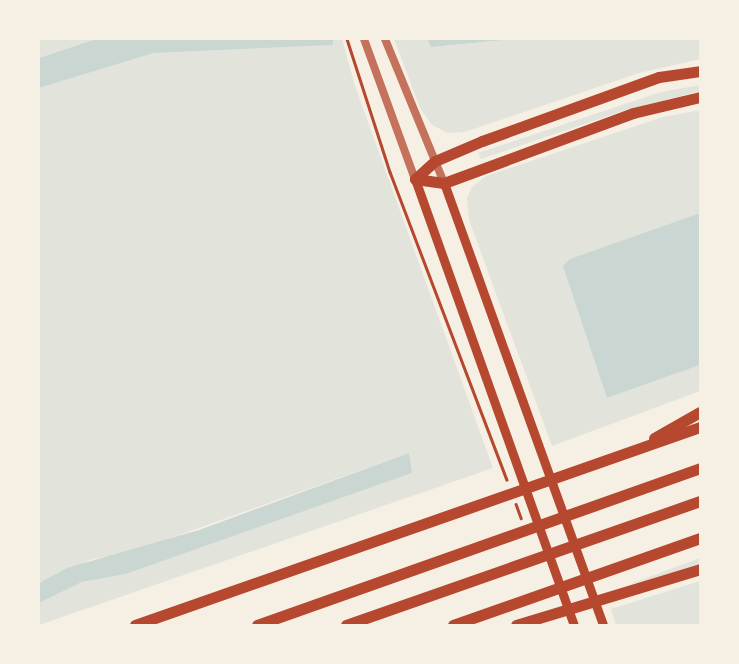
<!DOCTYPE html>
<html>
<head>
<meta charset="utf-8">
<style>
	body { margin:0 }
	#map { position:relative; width:739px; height:664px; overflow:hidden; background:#f6efe4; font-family:Lora,serif }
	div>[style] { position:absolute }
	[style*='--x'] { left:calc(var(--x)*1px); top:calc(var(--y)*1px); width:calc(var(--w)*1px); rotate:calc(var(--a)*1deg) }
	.green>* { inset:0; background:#e2e4dc }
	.water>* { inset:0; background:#c9d6d2 }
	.path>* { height:2.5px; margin:-1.25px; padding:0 1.25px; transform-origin:1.25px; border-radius:1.25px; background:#b5482f }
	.tertiary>* { height:8px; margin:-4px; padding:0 4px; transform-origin:4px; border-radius:4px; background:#c5725c }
	.secondary>* { height:9px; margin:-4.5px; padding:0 4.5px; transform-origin:4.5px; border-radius:4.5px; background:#b5482f }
	.motorway>* { height:11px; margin:-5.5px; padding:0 5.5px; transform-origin:5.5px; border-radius:5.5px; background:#b5482f }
	span { translate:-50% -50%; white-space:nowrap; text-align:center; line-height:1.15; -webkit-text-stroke:4px #f6efe4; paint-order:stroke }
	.frame { position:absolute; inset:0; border:40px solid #f6efe4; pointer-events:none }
</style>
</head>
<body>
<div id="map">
	<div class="green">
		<div style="clip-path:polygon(39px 39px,96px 39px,39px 58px)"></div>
		<div style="clip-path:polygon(333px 39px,342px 39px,355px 86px,493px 468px,39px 625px,39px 603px,82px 582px,126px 574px,412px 473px,409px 453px,126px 554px,93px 559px,39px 583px,39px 88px,154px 53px,332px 45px)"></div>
		<div style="clip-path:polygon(394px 39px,427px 39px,431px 47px,515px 39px,700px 39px,700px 59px,639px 73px,465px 132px,447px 133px,431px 124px,420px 108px)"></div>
		<div style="clip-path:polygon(700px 85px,700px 91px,617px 113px,481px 159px,478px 153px,661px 92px)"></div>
		<div style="clip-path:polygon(700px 110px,700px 213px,571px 259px,607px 398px,700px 365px,700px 391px,552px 446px,469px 220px,467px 198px,472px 187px,486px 176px,663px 117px)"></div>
		<div style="clip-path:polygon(700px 558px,700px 565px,627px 585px)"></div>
		<div style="clip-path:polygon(700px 581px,700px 625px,616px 625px,611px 609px)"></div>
	</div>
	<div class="water">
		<div style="clip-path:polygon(96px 39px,333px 39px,333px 45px,154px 53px,39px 88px,39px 58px)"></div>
		<div style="clip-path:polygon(427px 39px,515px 39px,431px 47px)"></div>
		<div style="clip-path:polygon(700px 213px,700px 365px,607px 398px,563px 266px,570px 259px)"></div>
		<div style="clip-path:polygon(409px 453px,412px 473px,126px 574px,82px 582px,39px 603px,39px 583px,67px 568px,199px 530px)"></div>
	</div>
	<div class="path">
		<div style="--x:347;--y:39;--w:140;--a:72.1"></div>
		<div style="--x:390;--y:172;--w:329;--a:69.2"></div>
		<div style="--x:516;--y:504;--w:15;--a:70"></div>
	</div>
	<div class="tertiary">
		<div style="--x:364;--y:39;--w:149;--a:70"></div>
		<div style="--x:385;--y:39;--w:156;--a:67.7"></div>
	</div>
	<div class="secondary">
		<div style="--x:415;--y:179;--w:473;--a:70.4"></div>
		<div style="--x:444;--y:183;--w:470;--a:70.2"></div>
	</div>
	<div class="motorway">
		<div style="--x:415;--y:179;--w:27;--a:-42"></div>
		<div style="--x:435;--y:161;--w:51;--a:-23.1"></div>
		<div style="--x:482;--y:141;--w:188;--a:-19.9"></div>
		<div style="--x:659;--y:77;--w:41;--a:-8.3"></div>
		<div style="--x:415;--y:179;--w:29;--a:8"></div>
		<div style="--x:444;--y:183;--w:202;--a:-20.3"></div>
		<div style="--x:633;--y:113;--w:69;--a:-13.4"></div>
		<div style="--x:654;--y:438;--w:53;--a:-29.5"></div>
		<div style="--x:135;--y:625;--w:599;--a:-19.31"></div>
		<div style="--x:257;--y:625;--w:470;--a:-19.5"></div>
		<div style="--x:346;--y:625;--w:375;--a:-19.3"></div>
		<div style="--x:453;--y:625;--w:262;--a:-19.4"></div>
		<div style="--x:516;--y:625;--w:192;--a:-16.9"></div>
	</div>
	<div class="frame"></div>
</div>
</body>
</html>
